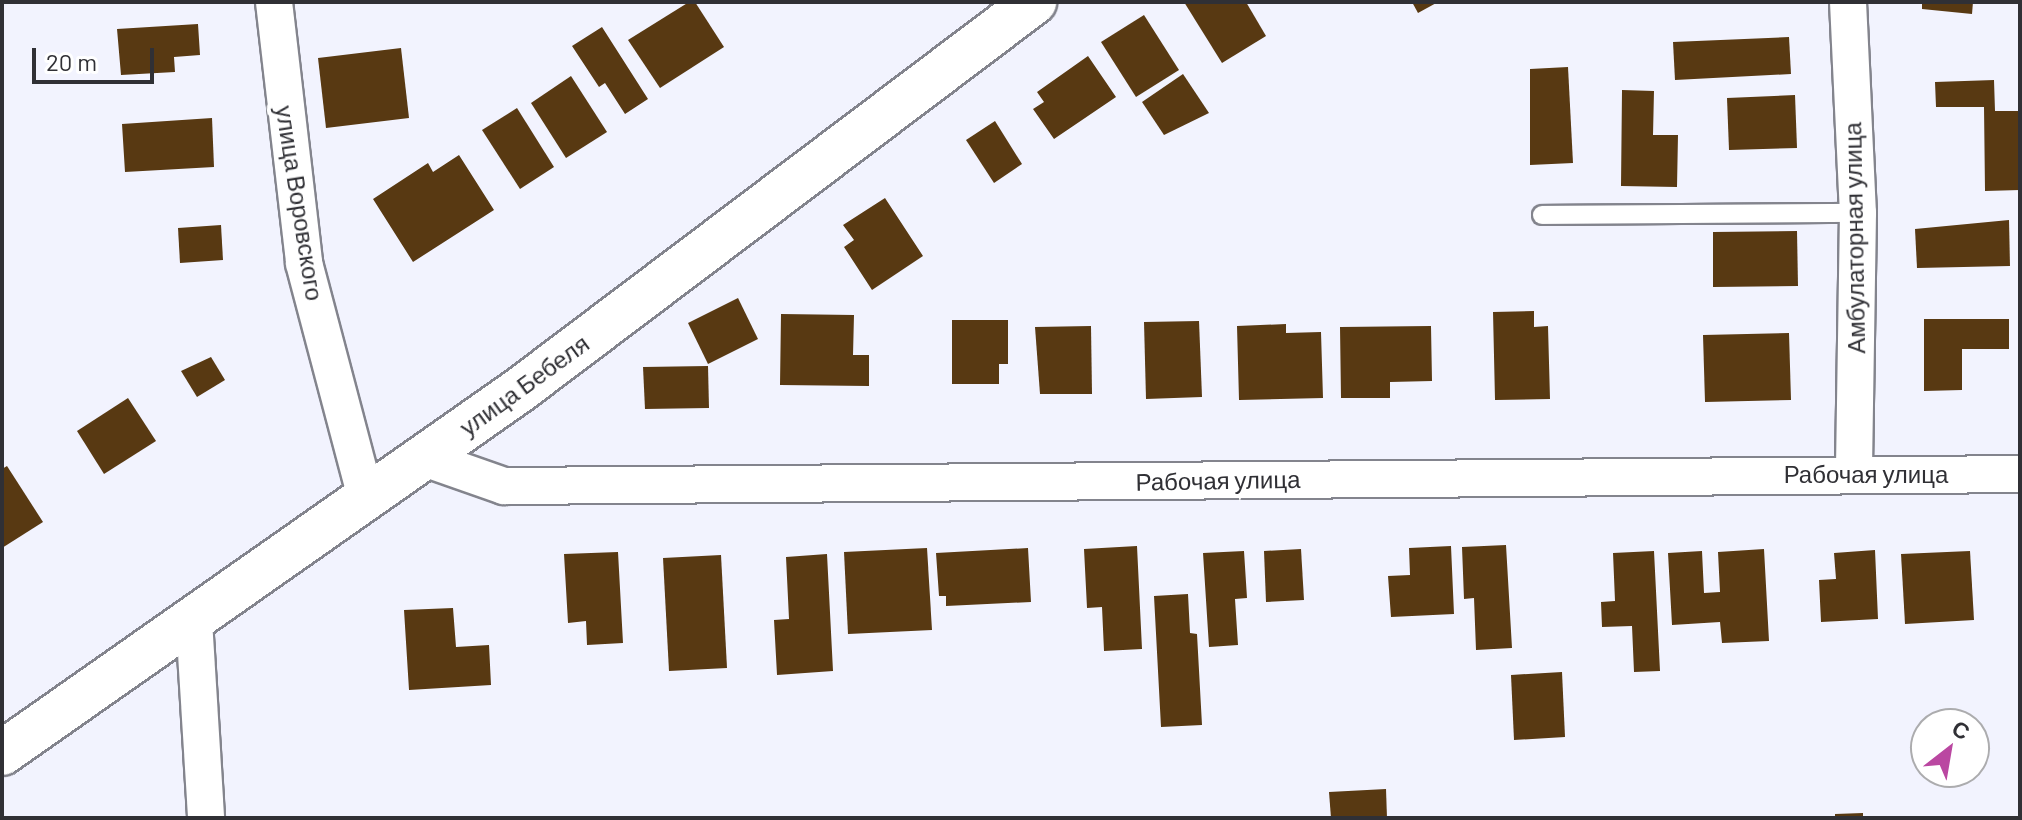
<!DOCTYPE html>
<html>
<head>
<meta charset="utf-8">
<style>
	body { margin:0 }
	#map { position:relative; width:2022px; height:820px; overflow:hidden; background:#f2f3fe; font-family:Barlow,sans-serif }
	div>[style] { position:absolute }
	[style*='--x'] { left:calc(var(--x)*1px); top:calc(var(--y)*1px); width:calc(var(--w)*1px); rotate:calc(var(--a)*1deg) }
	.building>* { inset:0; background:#583912 }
	.roads { filter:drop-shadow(2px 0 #83848d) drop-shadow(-2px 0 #83848d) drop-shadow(0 2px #83848d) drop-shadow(0 -2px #83848d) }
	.service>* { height:18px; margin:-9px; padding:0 9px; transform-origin:9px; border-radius:9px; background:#fff }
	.minor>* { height:36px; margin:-18px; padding:0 18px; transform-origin:18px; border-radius:18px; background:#fff }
	.tertiary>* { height:44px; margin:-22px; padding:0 22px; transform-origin:22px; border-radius:22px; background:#fff }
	span { translate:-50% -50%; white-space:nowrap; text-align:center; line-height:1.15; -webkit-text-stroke:8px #fff; paint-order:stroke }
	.street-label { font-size:24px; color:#303035 }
	.frame { position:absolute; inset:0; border:4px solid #303035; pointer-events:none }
	.north { position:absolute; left:1910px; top:708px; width:80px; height:80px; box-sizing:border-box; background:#fff; border:2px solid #acacae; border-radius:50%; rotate:31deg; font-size:22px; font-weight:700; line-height:32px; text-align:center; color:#303035 }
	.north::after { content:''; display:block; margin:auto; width:28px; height:36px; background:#ba47a1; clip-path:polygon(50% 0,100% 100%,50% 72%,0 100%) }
	.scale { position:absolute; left:32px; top:48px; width:122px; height:36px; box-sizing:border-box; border:4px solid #303035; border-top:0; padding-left:10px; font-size:24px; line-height:28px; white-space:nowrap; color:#303035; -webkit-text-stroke:6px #fff; paint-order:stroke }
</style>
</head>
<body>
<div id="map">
	<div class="building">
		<div style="clip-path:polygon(689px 2px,695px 2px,724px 47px,660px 88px,628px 40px)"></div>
		<div style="clip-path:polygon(1184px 2px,1246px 2px,1266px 36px,1222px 63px)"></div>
		<div style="clip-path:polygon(1412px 2px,1438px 2px,1418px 13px)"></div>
		<div style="clip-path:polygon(1922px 2px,1973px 2px,1972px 14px,1922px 9px)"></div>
		<div style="clip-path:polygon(1144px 15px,1179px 70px,1136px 97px,1101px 42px)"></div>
		<div style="clip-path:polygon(198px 24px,200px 55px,174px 57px,175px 72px,121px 75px,117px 29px)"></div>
		<div style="clip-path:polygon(602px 27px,648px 99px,625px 114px,605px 83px,599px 87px,572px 46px)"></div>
		<div style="clip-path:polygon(1789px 37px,1791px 74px,1675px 80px,1673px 42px)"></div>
		<div style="clip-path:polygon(401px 48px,409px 118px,326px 128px,318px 58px)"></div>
		<div style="clip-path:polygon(1088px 56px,1116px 97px,1054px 139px,1033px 109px,1044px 102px,1037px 92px)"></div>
		<div style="clip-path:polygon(1568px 67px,1573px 163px,1530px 165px,1530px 69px)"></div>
		<div style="clip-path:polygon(1183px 74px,1209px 113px,1164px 135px,1142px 102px)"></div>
		<div style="clip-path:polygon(571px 76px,607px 132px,566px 158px,531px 103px)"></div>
		<div style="clip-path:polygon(1994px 80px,1995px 111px,2020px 111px,2020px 190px,1985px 191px,1984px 107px,1936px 107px,1935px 82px)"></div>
		<div style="clip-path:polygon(1622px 90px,1654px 91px,1653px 135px,1678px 135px,1677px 187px,1621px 186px)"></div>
		<div style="clip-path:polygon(1795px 95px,1797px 148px,1729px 150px,1727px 98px)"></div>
		<div style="clip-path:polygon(517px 108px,554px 167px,520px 189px,482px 130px)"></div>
		<div style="clip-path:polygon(212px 118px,214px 167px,125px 172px,122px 124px)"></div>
		<div style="clip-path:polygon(995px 121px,1022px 164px,994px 183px,966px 140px)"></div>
		<div style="clip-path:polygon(459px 155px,494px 210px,413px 262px,373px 199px,428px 163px,433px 172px)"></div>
		<div style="clip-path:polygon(885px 198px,923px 256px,872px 290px,844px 247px,854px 240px,843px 225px)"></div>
		<div style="clip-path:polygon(2009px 220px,2010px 266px,1917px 268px,1915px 229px)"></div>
		<div style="clip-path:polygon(221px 225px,223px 260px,180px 263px,178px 228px)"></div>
		<div style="clip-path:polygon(1797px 231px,1798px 286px,1713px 287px,1713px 232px)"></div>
		<div style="clip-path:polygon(738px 298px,758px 339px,708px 364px,688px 323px)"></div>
		<div style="clip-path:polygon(1534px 311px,1534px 327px,1548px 326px,1550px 399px,1495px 400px,1493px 312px)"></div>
		<div style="clip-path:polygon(781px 314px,854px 315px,853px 355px,869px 355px,869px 386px,780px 385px)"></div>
		<div style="clip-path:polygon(1924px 319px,2009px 319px,2009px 349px,1962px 349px,1962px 390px,1924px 391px)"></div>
		<div style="clip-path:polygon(952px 320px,1008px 320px,1008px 364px,999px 364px,999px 384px,952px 384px)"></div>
		<div style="clip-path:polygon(1199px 321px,1202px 397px,1146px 399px,1144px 322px)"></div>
		<div style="clip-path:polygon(1286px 324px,1286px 333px,1321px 332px,1323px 398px,1239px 400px,1237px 326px)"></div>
		<div style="clip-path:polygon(1091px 326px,1092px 394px,1040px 394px,1035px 327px)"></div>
		<div style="clip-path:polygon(1431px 326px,1432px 381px,1390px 382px,1390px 398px,1341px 398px,1340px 327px)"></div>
		<div style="clip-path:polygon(1789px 333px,1791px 400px,1705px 402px,1703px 335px)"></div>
		<div style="clip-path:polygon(211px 357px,225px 380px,197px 397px,181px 371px)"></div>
		<div style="clip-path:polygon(708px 366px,709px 408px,645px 409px,643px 367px)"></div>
		<div style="clip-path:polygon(128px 398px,156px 441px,104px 474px,77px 431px)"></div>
		<div style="clip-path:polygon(7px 466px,43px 522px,2px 548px,2px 469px)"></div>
		<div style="clip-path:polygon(1506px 545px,1512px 648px,1476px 650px,1474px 598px,1464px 599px,1462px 547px)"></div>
		<div style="clip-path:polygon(1137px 546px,1142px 649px,1104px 651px,1102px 607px,1087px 608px,1084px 549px)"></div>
		<div style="clip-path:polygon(1451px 546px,1454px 614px,1391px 617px,1388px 576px,1410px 575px,1409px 548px)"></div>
		<div style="clip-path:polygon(927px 548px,932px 630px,848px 634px,844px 552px)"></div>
		<div style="clip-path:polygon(1028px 548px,1031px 602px,946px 606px,946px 596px,939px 596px,936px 553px)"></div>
		<div style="clip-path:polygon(1301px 549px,1304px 600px,1266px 602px,1264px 551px)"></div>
		<div style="clip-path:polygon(1764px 549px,1769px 641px,1722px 643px,1720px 622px,1672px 625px,1668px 553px,1702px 551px,1704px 593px,1720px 592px,1718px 552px)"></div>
		<div style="clip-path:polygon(1875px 550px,1878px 619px,1821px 622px,1819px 580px,1836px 579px,1834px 553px)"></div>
		<div style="clip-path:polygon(1244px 551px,1247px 598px,1235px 599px,1238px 645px,1209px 647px,1203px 553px)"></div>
		<div style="clip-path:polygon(1654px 551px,1660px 671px,1634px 672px,1632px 626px,1602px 627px,1601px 602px,1615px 601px,1613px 553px)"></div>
		<div style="clip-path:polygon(1970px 551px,1974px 620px,1905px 624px,1901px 554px)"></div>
		<div style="clip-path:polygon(618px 552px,623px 643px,587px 645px,586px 621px,568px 623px,564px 554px)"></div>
		<div style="clip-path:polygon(827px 554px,833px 671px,777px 675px,774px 620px,789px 619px,786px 557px)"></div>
		<div style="clip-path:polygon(721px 555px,727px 668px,669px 671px,663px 558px)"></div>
		<div style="clip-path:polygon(1188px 594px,1190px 633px,1197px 634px,1202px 725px,1161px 727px,1154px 596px)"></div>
		<div style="clip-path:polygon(453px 608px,456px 647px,489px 645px,491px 685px,409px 690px,404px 610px)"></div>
		<div style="clip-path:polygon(1562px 672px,1565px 737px,1514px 740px,1511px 675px)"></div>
		<div style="clip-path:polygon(1386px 789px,1387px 818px,1331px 818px,1329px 792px)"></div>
		<div style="clip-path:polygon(1863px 813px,1863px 818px,1835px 818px,1835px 814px)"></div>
	</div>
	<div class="roads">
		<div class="service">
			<div style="--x:1542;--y:215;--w:316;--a:-0.4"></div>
		</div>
		<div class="minor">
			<div style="--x:274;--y:2;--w:263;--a:83.4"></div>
			<div style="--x:304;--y:263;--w:239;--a:75.2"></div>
			<div style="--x:1848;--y:2;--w:211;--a:87.3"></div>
			<div style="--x:1858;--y:213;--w:261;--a:90.9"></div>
			<div style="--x:421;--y:457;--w:88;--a:19.3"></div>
			<div style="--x:504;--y:486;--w:1516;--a:-0.45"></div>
			<div style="--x:194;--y:620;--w:198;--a:86.5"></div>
		</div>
		<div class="tertiary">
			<div style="--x:2;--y:753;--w:634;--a:-35.04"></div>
			<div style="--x:521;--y:389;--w:643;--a:-37.03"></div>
		</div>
	</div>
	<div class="street-label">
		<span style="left:300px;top:203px;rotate:81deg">улица Воровского</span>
		<span style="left:1854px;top:238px;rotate:-91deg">Амбулаторная улица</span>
		<span style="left:524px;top:385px;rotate:-36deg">улица Бебеля</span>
		<span style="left:1866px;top:474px">Рабочая улица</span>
		<span style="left:1218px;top:480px;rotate:-1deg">Рабочая улица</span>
	</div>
	<div class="frame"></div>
	<div class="north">С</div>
	<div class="scale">20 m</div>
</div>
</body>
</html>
